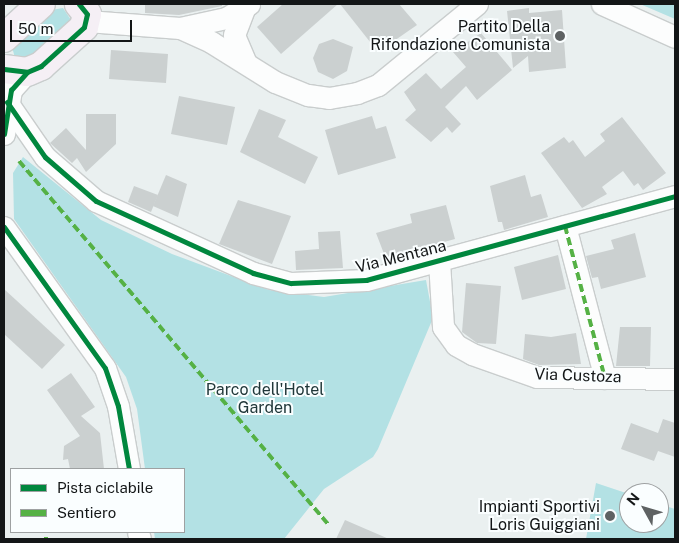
<!DOCTYPE html>
<html>
<head>
<meta charset="utf-8">
<style>
	body { margin:0 }
	#map { position:relative; width:679px; height:543px; overflow:hidden; background:#eaf0f0; font-family:"Public Sans",sans-serif }
	div>[style] { position:absolute }
	[style*='--x'] { left:calc(var(--x)*1px); top:calc(var(--y)*1px); width:calc(var(--w)*1px); rotate:calc(var(--a)*1deg) }
	.green>* { inset:0; background:#b3e1e4 }
	.building>* { inset:0; background:#cbd0d0 }
	.roads { filter:drop-shadow(1px 0 #c9cdcd) drop-shadow(-1px 0 #c9cdcd) drop-shadow(0 1px #c9cdcd) drop-shadow(0 -1px #c9cdcd) }
	.minor>* { height:21px; margin:-10.5px; padding:0 10.5px; transform-origin:10.5px; border-radius:10.5px; background:#fcfdfd }
	.major>* { height:28px; margin:-14px; padding:0 14px; transform-origin:14px; border-radius:14px; background:#f5eff5 }
	.quiet>* { height:4px; margin-top:-2px; transform-origin:0; background:repeating-linear-gradient(90deg,#55b145 0 8px,transparent 0 12px) }
	.cycleway>* { height:5px; margin:-2.5px; padding:0 2.5px; transform-origin:2.5px; border-radius:2.5px; background:#00873e }
	.dots>* { width:14px; height:14px; translate:-50% -50%; box-sizing:border-box; border:2px solid #fafeff; border-radius:50% }
	span { translate:-50% -50%; white-space:nowrap; text-align:center; line-height:1.15; -webkit-text-stroke:4px #fafeff; paint-order:stroke }
	.poi-label { font-size:16px; color:#131617 }
	.right { translate:-100% -50%; text-align:right }
	.street-label { font-size:16px; color:#131617 }
	.park-label { font-size:16px; color:#21383a }
	.frame { position:absolute; inset:0; border:5px solid #131617; pointer-events:none }
	.legend { position:absolute; left:10px; top:468px; width:175px; height:65px; box-sizing:border-box; background:#fafeff; border:1px solid #9ea1a2; margin:0; padding:6px 9px; list-style:none; font-size:15px; color:#131617 }
	.legend li { display:flex; align-items:center; gap:10px; height:25px }
	.legend b { width:25px; border:1px solid #9ea1a2 }
	.north { position:absolute; left:619px; top:483px; width:50px; height:50px; box-sizing:border-box; background:#fafeff; border:1px solid #9ea1a2; border-radius:50%; rotate:309deg; font-size:14px; font-weight:700; line-height:20px; text-align:center; color:#131617 }
	.north::after { content:''; display:block; margin:auto; width:18px; height:22px; background:#5e6263; clip-path:polygon(50% 0,100% 100%,50% 72%,0 100%) }
	.scale { position:absolute; left:10px; top:20px; width:122px; height:22px; box-sizing:border-box; border:2px solid #131617; border-top:0; padding-left:6px; font-size:15px; line-height:18px; white-space:nowrap; color:#131617; -webkit-text-stroke:4px #fafeff; paint-order:stroke }
</style>
</head>
<body>
<div id="map">
	<div class="green">
		<div style="clip-path:polygon(640px 4px,675px 4px,675px 19px)"></div>
		<div style="clip-path:polygon(63px 8px,71px 20px,32px 58px,15px 58px,12px 47px,51px 10px)"></div>
		<div style="clip-path:polygon(23px 157px,101px 220px,172px 254px,269px 290px,324px 297px,426px 280px,433px 318px,378px 449px,373px 457px,324px 489px,284px 539px,155px 539px,154px 532px,184px 532px,184px 469px,145px 469px,137px 409px,126px 377px,14px 219px,13px 173px)"></div>
		<div style="clip-path:polygon(596px 483px,629px 494px,629px 523px,659px 523px,659px 504px,675px 509px,675px 539px,586px 539px)"></div>
	</div>
	<div class="building">
		<div style="clip-path:polygon(145px 4px,222px 4px,222px 6px,179px 15px,145px 13px)"></div>
		<div style="clip-path:polygon(283px 4px,338px 4px,281px 54px,257px 27px)"></div>
		<div style="clip-path:polygon(340px 4px,399px 4px,417px 25px,378px 52px)"></div>
		<div style="clip-path:polygon(529px 8px,529px 13px,562px 10px,566px 68px,529px 72px,528px 56px,513px 68px,507px 11px)"></div>
		<div style="clip-path:polygon(481px 33px,512px 70px,477px 100px,466px 86px,445px 107px,461px 124px,452px 133px,447px 127px,431px 142px,405px 120px,416px 110px,404px 92px,426px 73px,441px 89px,466px 67px,453px 52px)"></div>
		<div style="clip-path:polygon(333px 39px,353px 47px,347px 71px,333px 79px,318px 72px,313px 58px,319px 44px)"></div>
		<div style="clip-path:polygon(111px 50px,168px 54px,166px 83px,109px 79px)"></div>
		<div style="clip-path:polygon(179px 96px,235px 107px,227px 145px,171px 134px)"></div>
		<div style="clip-path:polygon(259px 109px,286px 120px,278px 137px,318px 157px,305px 184px,240px 152px)"></div>
		<div style="clip-path:polygon(86px 114px,116px 114px,116px 144px,86px 172px,77px 158px,72px 163px,50px 143px,66px 128px,86px 150px)"></div>
		<div style="clip-path:polygon(372px 116px,376px 129px,386px 126px,396px 158px,338px 175px,325px 130px)"></div>
		<div style="clip-path:polygon(622px 117px,666px 173px,643px 190px,638px 183px,634px 186px,623px 171px,602px 187px,607px 194px,582px 208px,541px 153px,564px 137px,569px 143px,573px 140px,585px 157px,605px 141px,600px 134px)"></div>
		<div style="clip-path:polygon(166px 175px,187px 184px,178px 217px,153px 206px)"></div>
		<div style="clip-path:polygon(525px 175px,531px 197px,541px 194px,548px 217px,504px 230px,502px 222px,498px 222px,490px 186px)"></div>
		<div style="clip-path:polygon(134px 186px,158px 195px,151px 212px,128px 202px)"></div>
		<div style="clip-path:polygon(238px 200px,291px 216px,272px 264px,219px 244px)"></div>
		<div style="clip-path:polygon(446px 205px,455px 239px,426px 247px,427px 250px,386px 259px,376px 233px,412px 223px,410px 214px)"></div>
		<div style="clip-path:polygon(340px 231px,343px 268px,296px 270px,295px 251px,319px 249px,318px 232px)"></div>
		<div style="clip-path:polygon(635px 233px,646px 277px,601px 289px,598px 277px,592px 278px,586px 256px,614px 249px,611px 240px)"></div>
		<div style="clip-path:polygon(558px 255px,566px 289px,522px 300px,514px 267px)"></div>
		<div style="clip-path:polygon(466px 283px,501px 286px,496px 344px,477px 343px,462px 332px)"></div>
		<div style="clip-path:polygon(4px 289px,65px 345px,42px 369px,4px 334px)"></div>
		<div style="clip-path:polygon(620px 327px,651px 327px,650px 366px,616px 366px)"></div>
		<div style="clip-path:polygon(576px 333px,581px 364px,539px 365px,523px 359px,525px 334px,551px 337px)"></div>
		<div style="clip-path:polygon(71px 373px,95px 407px,81px 416px,100px 433px,104px 469px,70px 469px,68px 459px,63px 460px,64px 446px,80px 436px,47px 390px)"></div>
		<div style="clip-path:polygon(663px 419px,675px 423px,675px 457px,658px 451px,654px 461px,621px 449px,631px 423px,658px 433px)"></div>
		<div style="clip-path:polygon(345px 520px,389px 539px,336px 539px)"></div>
	</div>
	<div class="roads">
		<div class="minor">
			<div style="--x:602;--y:4;--w:80;--a:24.3"></div>
			<div style="--x:244;--y:9;--w:28;--a:111"></div>
			<div style="--x:234;--y:35;--w:30;--a:67"></div>
			<div style="--x:87;--y:21;--w:93;--a:4.3"></div>
			<div style="--x:180;--y:28;--w:47;--a:-12.3"></div>
			<div style="--x:226;--y:18;--w:27;--a:-31"></div>
			<div style="--x:180;--y:28;--w:34;--a:24"></div>
			<div style="--x:211;--y:42;--w:75;--a:32"></div>
			<div style="--x:275;--y:82;--w:35;--a:22"></div>
			<div style="--x:308;--y:95;--w:21;--a:8"></div>
			<div style="--x:329;--y:98;--w:28;--a:-10"></div>
			<div style="--x:357;--y:93;--w:22;--a:-21"></div>
			<div style="--x:378;--y:85;--w:128;--a:-39.3"></div>
			<div style="--x:7;--y:102;--w:67;--a:55.4"></div>
			<div style="--x:45;--y:157;--w:67;--a:40.8"></div>
			<div style="--x:96;--y:201;--w:173;--a:24.6"></div>
			<div style="--x:253;--y:273;--w:39;--a:15"></div>
			<div style="--x:291;--y:283;--w:75;--a:-2.3"></div>
			<div style="--x:366;--y:280;--w:320;--a:-15.2"></div>
			<div style="--x:4;--y:134;--w:45;--a:-81"></div>
			<div style="--x:11;--y:90;--w:24;--a:-48"></div>
			<div style="--x:565;--y:226;--w:157;--a:75.3"></div>
			<div style="--x:4;--y:227;--w:173;--a:54.4"></div>
			<div style="--x:105;--y:368;--w:40;--a:71.1"></div>
			<div style="--x:118;--y:406;--w:64;--a:80.1"></div>
			<div style="--x:439;--y:261;--w:66;--a:86.5"></div>
			<div style="--x:443;--y:327;--w:22;--a:54"></div>
			<div style="--x:456;--y:345;--w:18;--a:29"></div>
			<div style="--x:472;--y:354;--w:69;--a:19.5"></div>
			<div style="--x:537;--y:377;--w:138;--a:0.8"></div>
			<div style="--x:138;--y:532;--w:7;--a:74"></div>
		</div>
		<div class="major">
			<div style="--x:4;--y:38;--w:50;--a:-42.6"></div>
			<div style="--x:4;--y:69;--w:23;--a:7"></div>
			<div style="--x:27;--y:72;--w:15;--a:-23"></div>
			<div style="--x:41;--y:66;--w:58;--a:-42.2"></div>
			<div style="--x:84;--y:27;--w:13;--a:-77"></div>
			<div style="--x:87;--y:14;--w:13;--a:-129"></div>
		</div>
	</div>
	<div class="quiet">
		<div style="--x:19;--y:161;--w:478;--a:49.6"></div>
		<div style="--x:565;--y:226;--w:157;--a:75.3"></div>
		<div style="--x:46;--y:539;--w:2;--a:-90"></div>
	</div>
	<div class="cycleway">
		<div style="--x:4;--y:69;--w:23;--a:7"></div>
		<div style="--x:27;--y:72;--w:15;--a:-23"></div>
		<div style="--x:41;--y:66;--w:58;--a:-42.2"></div>
		<div style="--x:84;--y:27;--w:13;--a:-77"></div>
		<div style="--x:87;--y:14;--w:13;--a:-129"></div>
		<div style="--x:7;--y:102;--w:67;--a:55.4"></div>
		<div style="--x:45;--y:157;--w:67;--a:40.8"></div>
		<div style="--x:96;--y:201;--w:173;--a:24.6"></div>
		<div style="--x:253;--y:273;--w:39;--a:15"></div>
		<div style="--x:291;--y:283;--w:75;--a:-2.3"></div>
		<div style="--x:366;--y:280;--w:320;--a:-15.2"></div>
		<div style="--x:4;--y:134;--w:45;--a:-81"></div>
		<div style="--x:11;--y:90;--w:24;--a:-48"></div>
		<div style="--x:4;--y:227;--w:173;--a:54.4"></div>
		<div style="--x:105;--y:368;--w:40;--a:71.1"></div>
		<div style="--x:118;--y:406;--w:64;--a:80.1"></div>
	</div>
	<div class="dots">
		<div style="left:560px;top:36px;background:#5e6263"></div>
		<div style="left:610px;top:516px;background:#5e6263"></div>
	</div>
	<div class="poi-label">
		<span class="right" style="left:550px;top:36px">Partito Della<br>Rifondazione Comunista</span>
		<span class="right" style="left:600px;top:516px">Impianti Sportivi<br>Loris Guiggiani</span>
	</div>
	<div class="street-label">
		<span style="left:401px;top:257px;rotate:-14deg">Via Mentana</span>
		<span style="left:578px;top:376px;rotate:2deg">Via Custoza</span>
	</div>
	<div class="park-label">
		<span style="left:265px;top:399px">Parco dell'Hotel<br>Garden</span>
	</div>
	<div class="frame"></div>
	<ul class="legend">
	<li><b style="height:6px;background:#00873e"></b>Pista ciclabile</li>
	<li><b style="height:6px;background:#55b145"></b>Sentiero</li>
	</ul>
	<div class="north">N</div>
	<div class="scale">50 m</div>
</div>
</body>
</html>
